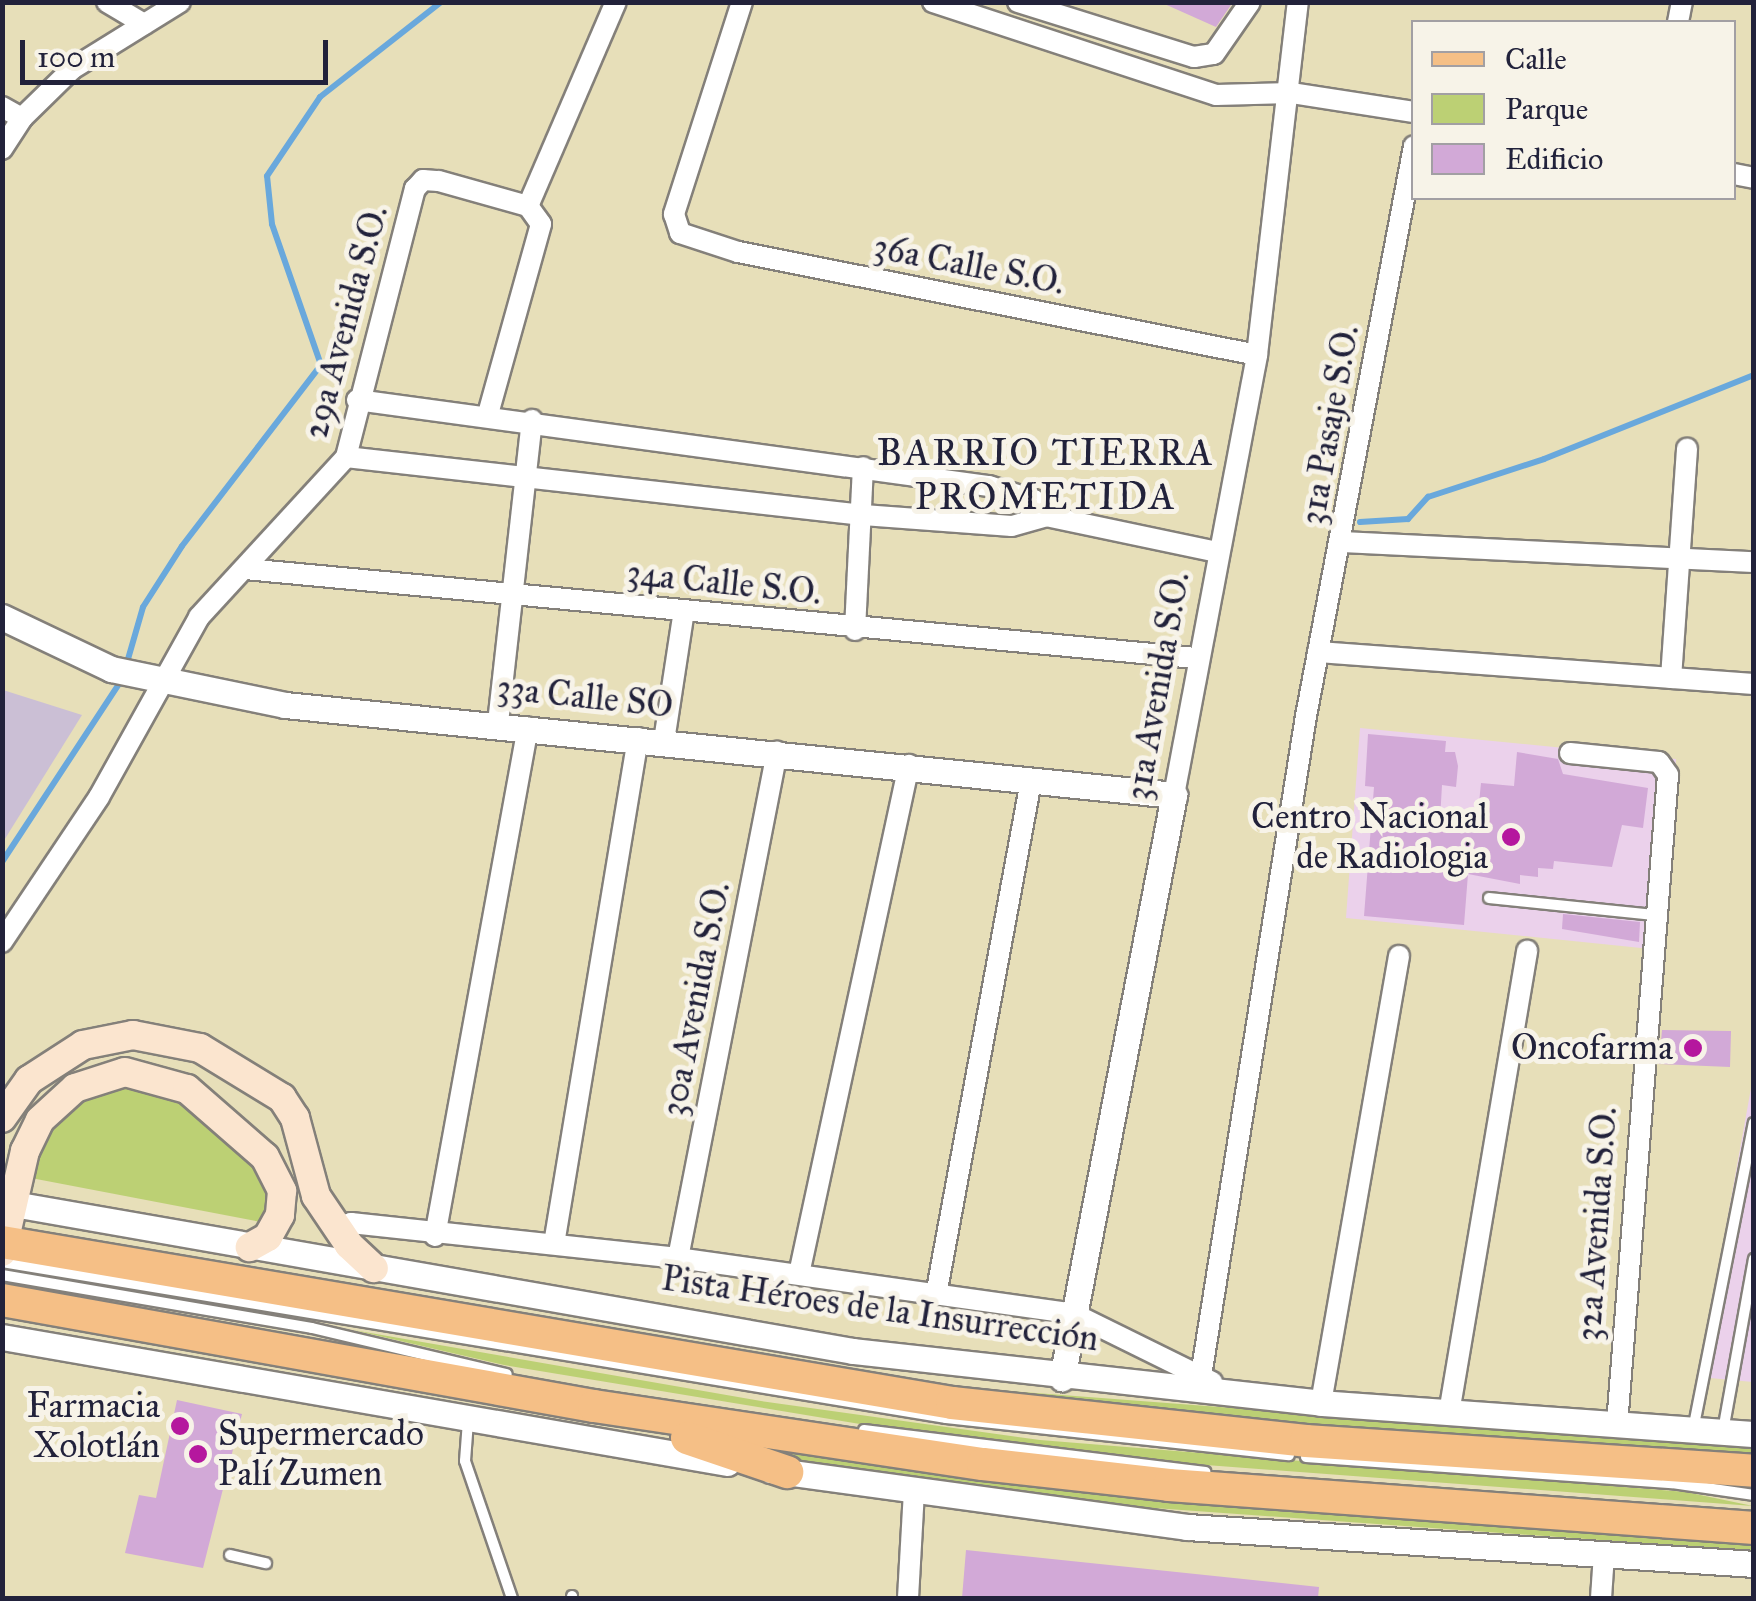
<!DOCTYPE html>
<html>
<head>
<meta charset="utf-8">
<style>
	body { margin:0 }
	#map { position:relative; width:1756px; height:1601px; overflow:hidden; background:#e7dfb9; font-family:"IM FELL Great Primer",serif }
	div>[style] { position:absolute }
	[style*='--x'] { left:calc(var(--x)*1px); top:calc(var(--y)*1px); width:calc(var(--w)*1px); rotate:calc(var(--a)*1deg) }
	.built>* { inset:0; background:#ebd1eb }
	.industrial>* { inset:0; background:#cbbfd5 }
	.green>* { inset:0; background:#bcd074 }
	.stream>* { height:6px; margin:-3px; padding:0 3px; transform-origin:3px; border-radius:3px; background:#69a8dc }
	.building>* { inset:0; background:#d2a9d7 }
	.roads { filter:drop-shadow(2px 0 #84807a) drop-shadow(-2px 0 #84807a) drop-shadow(0 2px #84807a) drop-shadow(0 -2px #84807a) }
	.service>* { height:10px; margin:-5px; padding:0 5px; transform-origin:5px; border-radius:5px; background:#fff }
	.minor>* { height:20px; margin:-10px; padding:0 10px; transform-origin:10px; border-radius:10px; background:#fff }
	.tertiary>* { height:25px; margin:-12.5px; padding:0 12.5px; transform-origin:12.5px; border-radius:12.5px; background:#fff }
	.secondary>* { height:28px; margin:-14px; padding:0 14px; transform-origin:14px; border-radius:14px; background:#fbe5cf }
	.primary>* { height:32px; margin:-16px; padding:0 16px; transform-origin:16px; border-radius:16px; background:#f5bf86 }
	.dots>* { width:28px; height:28px; translate:-50% -50%; box-sizing:border-box; border:5px solid #f7f3e8; border-radius:50% }
	span { translate:-50% -50%; white-space:nowrap; text-align:center; line-height:1.15; -webkit-text-stroke:10px #f7f3e8; paint-order:stroke }
	.street-label { font-size:35px; color:#22223b }
	.poi-label { font-size:35px; color:#22223b }
	.right { translate:-100% -50%; text-align:right }
	.left { translate:0 -50%; text-align:left }
	.neighbourhood-label { font-size:38px; color:#22223b; letter-spacing:2.5px }
	.frame { position:absolute; inset:0; border:5px solid #22223b; pointer-events:none }
	.legend { position:absolute; left:1411px; top:20px; width:325px; height:180px; box-sizing:border-box; background:#f7f3e8; border:2px solid #a29fa3; margin:0; padding:12px 18px; list-style:none; font-size:30px; color:#22223b }
	.legend li { display:flex; align-items:center; gap:20px; height:50px }
	.legend b { width:50px; border:2px solid #a29fa3 }
	.scale { position:absolute; left:20px; top:40px; width:308px; height:45px; box-sizing:border-box; border:5px solid #22223b; border-top:0; padding-left:12px; font-size:30px; line-height:35px; white-space:nowrap; color:#22223b; -webkit-text-stroke:8px #f7f3e8; paint-order:stroke }
</style>
</head>
<body>
<div id="map">
	<div class="built">
		<div style="clip-path:polygon(1360px 728px,1676px 759px,1664px 914px,1651px 949px,1346px 918px)"></div>
		<div style="clip-path:polygon(1753px 1077px,1753px 1382px,1699px 1377px)"></div>
	</div>
	<div class="industrial">
		<div style="clip-path:polygon(3px 690px,82px 715px,3px 842px,2px 690px)"></div>
	</div>
	<div class="green">
		<div style="clip-path:polygon(131px 1082px,182px 1098px,210px 1117px,270px 1181px,266px 1223px,31px 1178px,38px 1143px,68px 1103px)"></div>
		<div style="clip-path:polygon(353px 1330px,761px 1401px,1040px 1440px,1686px 1492px,1753px 1506px,1140px 1460px,872px 1426px,504px 1365px)"></div>
		<div style="clip-path:polygon(920px 1384px,1753px 1448px,1753px 1458px,1320px 1429px)"></div>
		<div style="clip-path:polygon(746px 1445px,972px 1479px,1288px 1512px,1753px 1541px,1753px 1551px,1140px 1507px,800px 1462px)"></div>
	</div>
	<div class="stream">
		<div style="--x:1360;--y:522;--w:48;--a:-3.6"></div>
		<div style="--x:1408;--y:519;--w:30;--a:-48"></div>
		<div style="--x:1428;--y:497;--w:122;--a:-18.1"></div>
		<div style="--x:1544;--y:459;--w:226;--a:-21.8"></div>
		<div style="--x:126;--y:666;--w:61;--a:-73.9"></div>
		<div style="--x:143;--y:607;--w:72;--a:-57.4"></div>
		<div style="--x:182;--y:546;--w:228;--a:-52.5"></div>
		<div style="--x:321;--y:365;--w:149;--a:-109.2"></div>
		<div style="--x:272;--y:224;--w:48;--a:-95.9"></div>
		<div style="--x:267;--y:176;--w:95;--a:-56.1"></div>
		<div style="--x:320;--y:97;--w:154;--a:-38.1"></div>
		<div style="--x:2;--y:862;--w:220;--a:-56.7"></div>
	</div>
	<div class="building">
		<div style="clip-path:polygon(1160px 2px,1233px 2px,1216px 27px)"></div>
		<div style="clip-path:polygon(1368px 734px,1446px 741px,1445px 752px,1455px 752px,1458px 766px,1456px 787px,1442px 785px,1440px 820px,1477px 823px,1481px 783px,1514px 786px,1517px 752px,1558px 759px,1563px 774px,1648px 788px,1643px 828px,1622px 825px,1612px 867px,1554px 861px,1553px 869px,1538px 868px,1538px 877px,1520px 875px,1520px 884px,1468px 874px,1464px 925px,1364px 916px,1374px 787px,1365px 786px)"></div>
		<div style="clip-path:polygon(1563px 914px,1640px 922px,1639px 942px,1562px 929px)"></div>
		<div style="clip-path:polygon(1662px 1030px,1731px 1031px,1730px 1067px,1659px 1064px)"></div>
		<div style="clip-path:polygon(177px 1400px,242px 1414px,203px 1568px,125px 1553px,139px 1495px,156px 1498px)"></div>
		<div style="clip-path:polygon(966px 1550px,1319px 1587px,1318px 1598px,962px 1598px)"></div>
	</div>
	<div class="roads">
		<div class="service">
			<div style="--x:1489;--y:898;--w:166;--a:5.9"></div>
			<div style="--x:2;--y:1262;--w:957;--a:9.38"></div>
			<div style="--x:946;--y:1418;--w:345;--a:6.2"></div>
			<div style="--x:2;--y:1275;--w:314;--a:9.7"></div>
			<div style="--x:312;--y:1328;--w:200;--a:13.3"></div>
			<div style="--x:468;--y:1421;--w:40;--a:94.3"></div>
			<div style="--x:465;--y:1461;--w:145;--a:71.1"></div>
			<div style="--x:864;--y:1430;--w:344;--a:7"></div>
			<div style="--x:1693;--y:1430;--w:313;--a:-78.8"></div>
			<div style="--x:1723;--y:1431;--w:175;--a:-79.8"></div>
			<div style="--x:1306;--y:1457;--w:367;--a:4.1"></div>
			<div style="--x:1672;--y:1483;--w:83;--a:8.3"></div>
			<div style="--x:230;--y:1555;--w:37;--a:13"></div>
			<div style="--x:572;--y:1596;--w:2;--a:90"></div>
		</div>
		<div class="minor">
			<div style="--x:107;--y:2;--w:43;--a:30.7"></div>
			<div style="--x:742;--y:2;--w:223;--a:107.8"></div>
			<div style="--x:674;--y:214;--w:20;--a:72"></div>
			<div style="--x:680;--y:233;--w:61;--a:18.1"></div>
			<div style="--x:738;--y:252;--w:529;--a:11.22"></div>
			<div style="--x:933;--y:2;--w:298;--a:18.2"></div>
			<div style="--x:1216;--y:95;--w:75;--a:-1.5"></div>
			<div style="--x:1291;--y:93;--w:124;--a:8.8"></div>
			<div style="--x:1018;--y:2;--w:184;--a:17.4"></div>
			<div style="--x:1194;--y:57;--w:20;--a:-9"></div>
			<div style="--x:1214;--y:54;--w:63;--a:-55.3"></div>
			<div style="--x:1678;--y:22;--w:20;--a:-79"></div>
			<div style="--x:2;--y:107;--w:23;--a:29"></div>
			<div style="--x:2;--y:149;--w:37;--a:-57"></div>
			<div style="--x:22;--y:118;--w:70;--a:-44.4"></div>
			<div style="--x:72;--y:69;--w:127;--a:-31.8"></div>
			<div style="--x:1734;--y:174;--w:20;--a:11"></div>
			<div style="--x:357;--y:400;--w:638;--a:7.75"></div>
			<div style="--x:989;--y:486;--w:47;--a:17.3"></div>
			<div style="--x:1034;--y:500;--w:20;--a:53"></div>
			<div style="--x:488;--y:414;--w:197;--a:-74.4"></div>
			<div style="--x:541;--y:224;--w:22;--a:-126"></div>
			<div style="--x:346;--y:457;--w:520;--a:6.4"></div>
			<div style="--x:863;--y:515;--w:149;--a:4.2"></div>
			<div style="--x:1012;--y:526;--w:35;--a:-16"></div>
			<div style="--x:1046;--y:516;--w:175;--a:11.9"></div>
			<div style="--x:1342;--y:542;--w:412;--a:2.8"></div>
			<div style="--x:245;--y:569;--w:955;--a:5.35"></div>
			<div style="--x:855;--y:630;--w:163;--a:-87.2"></div>
			<div style="--x:1318;--y:652;--w:437;--a:4.2"></div>
			<div style="--x:1671;--y:678;--w:230;--a:-86"></div>
			<div style="--x:498;--y:723;--w:305;--a:-83.6"></div>
			<div style="--x:664;--y:741;--w:132;--a:-81.3"></div>
			<div style="--x:1570;--y:753;--w:89;--a:5.8"></div>
			<div style="--x:1659;--y:762;--w:16;--a:55"></div>
			<div style="--x:1668;--y:775;--w:652;--a:94.49"></div>
			<div style="--x:1174;--y:795;--w:448;--a:-79.3"></div>
			<div style="--x:1257;--y:355;--w:355;--a:-83.4"></div>
			<div style="--x:2;--y:942;--w:174;--a:-56.2"></div>
			<div style="--x:99;--y:797;--w:206;--a:-60.9"></div>
			<div style="--x:199;--y:617;--w:217;--a:-47.4"></div>
			<div style="--x:346;--y:457;--w:277;--a:-75.6"></div>
			<div style="--x:415;--y:189;--w:12;--a:-48"></div>
			<div style="--x:423;--y:180;--w:16;--a:4"></div>
			<div style="--x:439;--y:181;--w:92;--a:15.7"></div>
			<div style="--x:528;--y:206;--w:222;--a:-66.7"></div>
			<div style="--x:336;--y:1228;--w:16;--a:-18"></div>
			<div style="--x:351;--y:1223;--w:329;--a:6.1"></div>
			<div style="--x:678;--y:1258;--w:400;--a:8"></div>
			<div style="--x:1074;--y:1314;--w:154;--a:26.2"></div>
			<div style="--x:435;--y:1236;--w:517;--a:-79.65"></div>
			<div style="--x:554;--y:1244;--w:513;--a:-80.57"></div>
			<div style="--x:678;--y:1258;--w:516;--a:-78.93"></div>
			<div style="--x:799;--y:1274;--w:521;--a:-77.81"></div>
			<div style="--x:936;--y:1295;--w:523;--a:-79.53"></div>
			<div style="--x:1201;--y:1376;--w:668;--a:-80.96"></div>
			<div style="--x:1306;--y:716;--w:580;--a:-79.27"></div>
			<div style="--x:1321;--y:1403;--w:454;--a:-80.1"></div>
			<div style="--x:1449;--y:1413;--w:469;--a:-80.4"></div>
			<div style="--x:908;--y:1598;--w:106;--a:-86.8"></div>
			<div style="--x:1601;--y:1598;--w:44;--a:-86.1"></div>
		</div>
		<div class="tertiary">
			<div style="--x:2;--y:617;--w:121;--a:25.5"></div>
			<div style="--x:111;--y:669;--w:178;--a:11.7"></div>
			<div style="--x:285;--y:705;--w:894;--a:5.78"></div>
			<div style="--x:1174;--y:795;--w:594;--a:100.87"></div>
			<div style="--x:2;--y:1202;--w:864;--a:9.93"></div>
			<div style="--x:853;--y:1351;--w:471;--a:6.3"></div>
			<div style="--x:1321;--y:1403;--w:434;--a:4.1"></div>
			<div style="--x:2;--y:1337;--w:736;--a:9.86"></div>
			<div style="--x:771;--y:1470;--w:420;--a:7.8"></div>
			<div style="--x:1187;--y:1527;--w:568;--a:3.73"></div>
		</div>
		<div class="secondary">
			<div style="--x:2;--y:1118;--w:47;--a:-54.6"></div>
			<div style="--x:29;--y:1080;--w:64;--a:-32.9"></div>
			<div style="--x:83;--y:1045;--w:51;--a:-11.3"></div>
			<div style="--x:133;--y:1035;--w:68;--a:11"></div>
			<div style="--x:200;--y:1048;--w:96;--a:31.4"></div>
			<div style="--x:282;--y:1098;--w:24;--a:57"></div>
			<div style="--x:295;--y:1118;--w:81;--a:74.9"></div>
			<div style="--x:316;--y:1196;--w:59;--a:56"></div>
			<div style="--x:349;--y:1245;--w:34;--a:43"></div>
			<div style="--x:2;--y:1252;--w:104;--a:-77.2"></div>
			<div style="--x:25;--y:1151;--w:34;--a:-64"></div>
			<div style="--x:40;--y:1120;--w:47;--a:-42.4"></div>
			<div style="--x:75;--y:1088;--w:52;--a:-17.7"></div>
			<div style="--x:125;--y:1072;--w:64;--a:15.3"></div>
			<div style="--x:187;--y:1089;--w:103;--a:41.1"></div>
			<div style="--x:265;--y:1157;--w:38;--a:63"></div>
			<div style="--x:282;--y:1191;--w:24;--a:95"></div>
			<div style="--x:280;--y:1215;--w:25;--a:119"></div>
			<div style="--x:268;--y:1237;--w:21;--a:151"></div>
		</div>
		<div class="primary">
			<div style="--x:2;--y:1242;--w:964;--a:9.62"></div>
			<div style="--x:952;--y:1403;--w:356;--a:6.1"></div>
			<div style="--x:1306;--y:1441;--w:449;--a:3.8"></div>
			<div style="--x:2;--y:1300;--w:601;--a:10.15"></div>
			<div style="--x:594;--y:1406;--w:393;--a:8.5"></div>
			<div style="--x:983;--y:1464;--w:187;--a:6.4"></div>
			<div style="--x:1169;--y:1485;--w:587;--a:4.2"></div>
			<div style="--x:687;--y:1438;--w:106;--a:18.8"></div>
		</div>
	</div>
	<div class="dots">
		<div style="left:1511px;top:837px;background:#b5179e"></div>
		<div style="left:1693px;top:1048px;background:#b5179e"></div>
		<div style="left:180px;top:1426px;background:#b5179e"></div>
		<div style="left:198px;top:1454px;background:#b5179e"></div>
	</div>
	<div class="street-label">
		<span style="left:969px;top:265px;rotate:11deg">36a Calle S.O.</span>
		<span style="left:346px;top:322px;rotate:-75deg">29a Avenida S.O.</span>
		<span style="left:1330px;top:425px;rotate:-80deg">31a Pasaje S.O.</span>
		<span style="left:724px;top:583px;rotate:6deg">34a Calle S.O.</span>
		<span style="left:1158px;top:686px;rotate:-80deg">31a Avenida S.O.</span>
		<span style="left:585px;top:697px;rotate:6deg">33a Calle SO</span>
		<span style="left:696px;top:999px;rotate:-79deg">30a Avenida S.O.</span>
		<span style="left:1597px;top:1224px;rotate:-86deg">32a Avenida S.O.</span>
		<span style="left:880px;top:1309px;rotate:8deg">Pista Héroes de la Insurrección</span>
	</div>
	<div class="poi-label">
		<span class="right" style="left:1488px;top:837px">Centro Nacional<br>de Radiologia</span>
		<span class="right" style="left:1673px;top:1048px">Oncofarma</span>
		<span class="right" style="left:160px;top:1426px">Farmacia<br>Xolotlán</span>
		<span class="left" style="left:218px;top:1454px">Supermercado<br>Palí Zumen</span>
	</div>
	<div class="neighbourhood-label">
		<span style="left:1046px;top:475px">BARRIO TIERRA<br>PROMETIDA</span>
	</div>
	<div class="frame"></div>
	<ul class="legend">
	<li><b style="height:12px;background:#f5bf86"></b>Calle</li>
	<li><b style="height:28px;background:#bcd074"></b>Parque</li>
	<li><b style="height:28px;background:#d2a9d7"></b>Edificio</li>
	</ul>
	<div class="scale">100 m</div>
</div>
</body>
</html>
